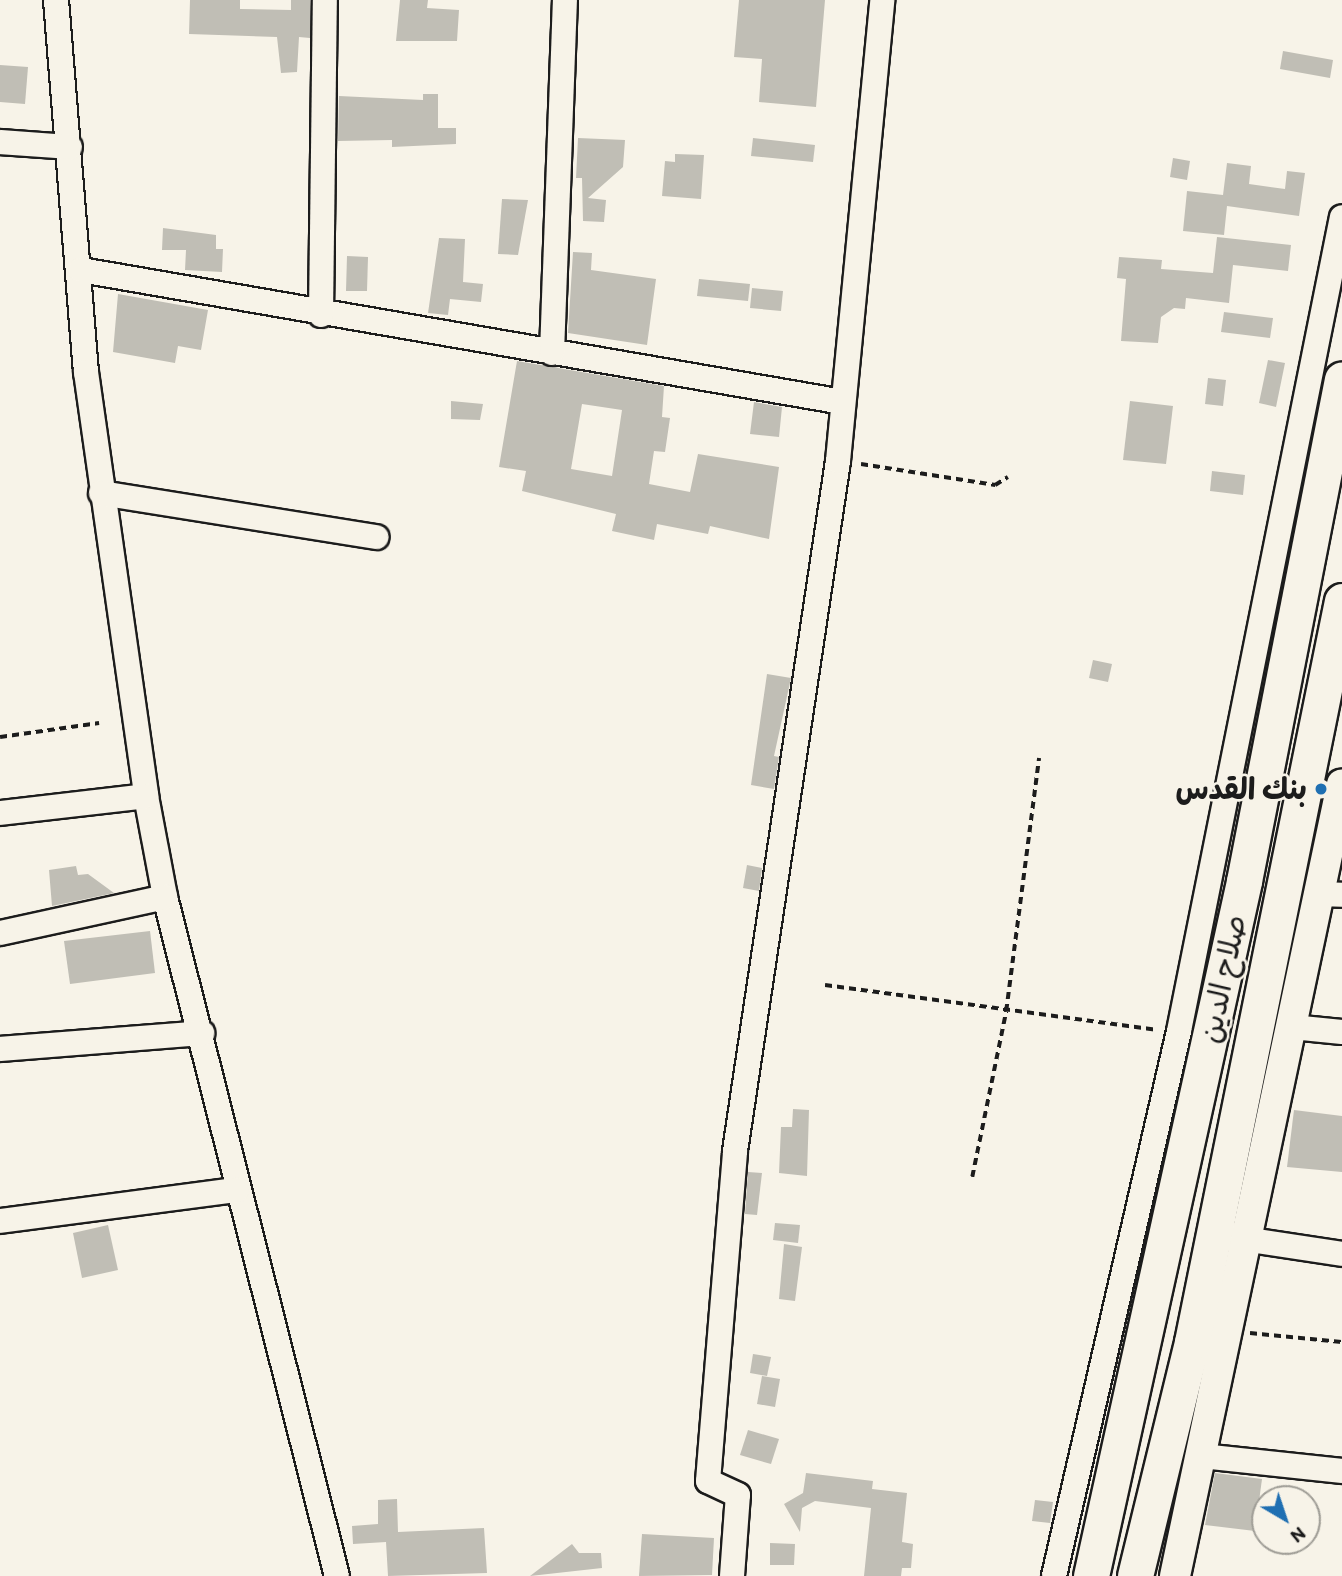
<!DOCTYPE html>
<html>
<head>
<meta charset="utf-8">
<style>
	body { margin:0 }
	#map { position:relative; width:1342px; height:1576px; overflow:hidden; background:#f7f3e8; font-family:Itim,"Playpen Sans Arabic",sans-serif }
	div>[style] { position:absolute }
	[style*='--x'] { left:calc(var(--x)*1px); top:calc(var(--y)*1px); width:calc(var(--w)*1px); rotate:calc(var(--a)*1deg) }
	.building>* { inset:0; background:#c0beb5 }
	.path>* { height:3.5px; margin-top:-1.75px; transform-origin:0; background:repeating-linear-gradient(90deg,#1c1c1c 0 7px,transparent 0 12px) }
	.roads { filter:drop-shadow(2px 0 #1c1c1c) drop-shadow(-2px 0 #1c1c1c) drop-shadow(0 2px #1c1c1c) drop-shadow(0 -2px #1c1c1c) }
	.minor>* { height:24px; margin:-12px; padding:0 12px; transform-origin:12px; border-radius:12px; background:#f7f3e8 }
	.major>* { height:30px; margin:-15px; padding:0 15px; transform-origin:15px; border-radius:15px; background:#f7f3e8 }
	.highway>* { height:35px; margin:-17.5px; padding:0 17.5px; transform-origin:17.5px; border-radius:17.5px; background:#f7f3e8 }
	.dots>* { width:19px; height:19px; translate:-50% -50%; box-sizing:border-box; border:4px solid #f7f3e8; border-radius:50% }
	span { translate:-50% -50%; white-space:nowrap; text-align:center; line-height:1.15; -webkit-text-stroke:5px #f7f3e8; paint-order:stroke }
	.poi-label { font-size:30px; color:#1c1c1c; font-weight:700 }
	.right { translate:-100% -50%; text-align:right }
	.street-label { font-size:30px; color:#1c1c1c }
	.north { position:absolute; left:1251px; top:1485px; width:70px; height:70px; box-sizing:border-box; background:#f7f3e8; border:2px solid #9f9d96; border-radius:50%; rotate:141deg; font-size:19px; font-weight:700; line-height:28px; text-align:center; color:#1c1c1c }
	.north::after { content:''; display:block; margin:auto; width:24px; height:32px; background:#1f6fb2; clip-path:polygon(50% 0,100% 100%,50% 72%,0 100%) }
</style>
</head>
<body>
<div id="map">
	<div class="building">
		<div style="clip-path:polygon(190px 0,240px 0,240px 9px,291px 10px,291px 0,310px 0,310px 38px,299px 37px,297px 72px,281px 73px,277px 37px,189px 34px)"></div>
		<div style="clip-path:polygon(400px 0,428px 0,427px 8px,459px 10px,457px 41px,396px 41px)"></div>
		<div style="clip-path:polygon(739px 0,825px 0,816px 107px,759px 102px,762px 59px,734px 57px)"></div>
		<div style="clip-path:polygon(1283px 51px,1333px 60px,1330px 78px,1280px 69px)"></div>
		<div style="clip-path:polygon(0 65px,28px 67px,25px 104px,0 102px)"></div>
		<div style="clip-path:polygon(423px 94px,438px 94px,438px 128px,456px 128px,456px 144px,392px 147px,392px 140px,338px 141px,339px 96px,423px 100px)"></div>
		<div style="clip-path:polygon(578px 138px,625px 140px,623px 167px,588px 198px,606px 200px,604px 222px,583px 221px,582px 178px,576px 178px)"></div>
		<div style="clip-path:polygon(753px 138px,815px 145px,813px 162px,751px 156px)"></div>
		<div style="clip-path:polygon(675px 154px,704px 155px,701px 199px,662px 196px,665px 161px,675px 162px)"></div>
		<div style="clip-path:polygon(1173px 158px,1190px 161px,1187px 180px,1170px 177px)"></div>
		<div style="clip-path:polygon(1227px 163px,1251px 166px,1249px 184px,1285px 189px,1287px 171px,1305px 173px,1299px 216px,1227px 206px,1224px 235px,1183px 231px,1187px 191px,1223px 195px)"></div>
		<div style="clip-path:polygon(502px 199px,528px 200px,518px 255px,498px 254px)"></div>
		<div style="clip-path:polygon(163px 228px,216px 235px,216px 249px,223px 249px,222px 272px,185px 270px,186px 250px,162px 250px)"></div>
		<div style="clip-path:polygon(1217px 237px,1291px 245px,1288px 271px,1233px 265px,1229px 303px,1186px 298px,1185px 309px,1174px 308px,1161px 317px,1158px 343px,1121px 341px,1126px 279px,1117px 278px,1119px 257px,1162px 260px,1161px 269px,1213px 273px)"></div>
		<div style="clip-path:polygon(439px 238px,465px 239px,463px 282px,483px 284px,481px 302px,450px 299px,448px 315px,428px 313px)"></div>
		<div style="clip-path:polygon(573px 252px,592px 253px,591px 270px,656px 279px,647px 345px,568px 333px)"></div>
		<div style="clip-path:polygon(347px 256px,368px 257px,367px 291px,346px 291px)"></div>
		<div style="clip-path:polygon(699px 279px,750px 284px,748px 301px,697px 296px)"></div>
		<div style="clip-path:polygon(752px 288px,783px 291px,781px 311px,750px 308px)"></div>
		<div style="clip-path:polygon(118px 294px,208px 310px,201px 350px,178px 346px,175px 363px,113px 352px)"></div>
		<div style="clip-path:polygon(1224px 312px,1273px 318px,1270px 338px,1221px 332px)"></div>
		<div style="clip-path:polygon(1268px 360px,1285px 363px,1276px 407px,1259px 403px)"></div>
		<div style="clip-path:polygon(evenodd,517px 361px,664px 386px,662px 417px,670px 418px,665px 452px,654px 451px,649px 484px,690px 492px,698px 454px,779px 467px,769px 539px,710px 526px,708px 534px,657px 524px,654px 540px,612px 531px,616px 514px,522px 491px,526px 471px,499px 467px,517px 361px,582px 404px,622px 410px,612px 476px,571px 469px,582px 404px)"></div>
		<div style="clip-path:polygon(1208px 378px,1226px 380px,1223px 406px,1205px 404px)"></div>
		<div style="clip-path:polygon(451px 401px,483px 404px,480px 420px,451px 419px)"></div>
		<div style="clip-path:polygon(1130px 401px,1173px 406px,1166px 464px,1123px 460px)"></div>
		<div style="clip-path:polygon(754px 402px,782px 407px,779px 437px,750px 434px)"></div>
		<div style="clip-path:polygon(1212px 471px,1245px 475px,1243px 495px,1210px 491px)"></div>
		<div style="clip-path:polygon(1093px 660px,1112px 664px,1108px 682px,1089px 678px)"></div>
		<div style="clip-path:polygon(767px 674px,791px 678px,774px 756px,779px 757px,774px 789px,751px 785px)"></div>
		<div style="clip-path:polygon(747px 865px,762px 868px,759px 891px,743px 888px)"></div>
		<div style="clip-path:polygon(76px 866px,78px 875px,88px 874px,114px 893px,52px 906px,49px 870px)"></div>
		<div style="clip-path:polygon(150px 931px,155px 973px,70px 984px,64px 941px)"></div>
		<div style="clip-path:polygon(793px 1109px,809px 1110px,807px 1176px,779px 1173px,781px 1127px,792px 1127px)"></div>
		<div style="clip-path:polygon(1294px 1110px,1342px 1116px,1342px 1172px,1287px 1167px)"></div>
		<div style="clip-path:polygon(748px 1172px,762px 1173px,757px 1215px,745px 1214px)"></div>
		<div style="clip-path:polygon(775px 1223px,800px 1225px,798px 1243px,773px 1240px)"></div>
		<div style="clip-path:polygon(108px 1225px,118px 1270px,82px 1278px,73px 1233px)"></div>
		<div style="clip-path:polygon(784px 1244px,802px 1247px,795px 1301px,779px 1299px)"></div>
		<div style="clip-path:polygon(753px 1354px,771px 1357px,767px 1376px,750px 1373px)"></div>
		<div style="clip-path:polygon(762px 1376px,780px 1379px,775px 1407px,757px 1404px)"></div>
		<div style="clip-path:polygon(748px 1430px,779px 1439px,771px 1464px,740px 1455px)"></div>
		<div style="clip-path:polygon(806px 1473px,873px 1481px,872px 1489px,907px 1493px,902px 1542px,913px 1544px,911px 1568px,902px 1568px,901px 1576px,864px 1576px,871px 1508px,815px 1501px,802px 1508px,800px 1532px,784px 1504px,803px 1493px)"></div>
		<div style="clip-path:polygon(1215px 1473px,1262px 1479px,1255px 1531px,1205px 1525px)"></div>
		<div style="clip-path:polygon(397px 1499px,398px 1532px,484px 1528px,487px 1573px,388px 1576px,386px 1542px,353px 1544px,352px 1526px,378px 1524px,378px 1500px)"></div>
		<div style="clip-path:polygon(1035px 1500px,1053px 1502px,1050px 1523px,1032px 1521px)"></div>
		<div style="clip-path:polygon(642px 1534px,714px 1538px,712px 1575px,639px 1576px)"></div>
		<div style="clip-path:polygon(770px 1543px,795px 1544px,794px 1565px,770px 1565px)"></div>
		<div style="clip-path:polygon(572px 1544px,579px 1553px,601px 1553px,602px 1568px,530px 1576px)"></div>
	</div>
	<div class="path">
		<div style="--x:861;--y:464;--w:136;--a:8.9"></div>
		<div style="--x:995;--y:485;--w:15;--a:-32"></div>
		<div style="--x:0;--y:737;--w:100;--a:-8"></div>
		<div style="--x:825;--y:985;--w:334;--a:7.7"></div>
		<div style="--x:972;--y:1177;--w:169;--a:-78.4"></div>
		<div style="--x:1006;--y:1011;--w:255;--a:-82.6"></div>
		<div style="--x:1250;--y:1333;--w:92;--a:5.6"></div>
	</div>
	<div class="roads">
		<div class="minor">
			<div style="--x:56;--y:0;--w:373;--a:85.4"></div>
			<div style="--x:86;--y:372;--w:428;--a:81.9"></div>
			<div style="--x:146;--y:796;--w:103;--a:79.3"></div>
			<div style="--x:165;--y:897;--w:700;--a:75.79"></div>
			<div style="--x:0;--y:142;--w:70;--a:4.1"></div>
			<div style="--x:81;--y:270;--w:773;--a:9.83"></div>
			<div style="--x:321;--y:315;--w:315;--a:-89.3"></div>
			<div style="--x:552;--y:353;--w:353;--a:-87.9"></div>
			<div style="--x:101;--y:493;--w:279;--a:9.1"></div>
			<div style="--x:0;--y:813;--w:147;--a:-6.6"></div>
			<div style="--x:1318;--y:894;--w:24;--a:2"></div>
			<div style="--x:0;--y:933;--w:169;--a:-12.3"></div>
			<div style="--x:1292;--y:1027;--w:50;--a:5.7"></div>
			<div style="--x:0;--y:1049;--w:203;--a:-4.5"></div>
			<div style="--x:0;--y:1221;--w:239;--a:-7.5"></div>
			<div style="--x:1230;--y:1237;--w:113;--a:8.6"></div>
			<div style="--x:1202;--y:1456;--w:141;--a:6.1"></div>
			<div style="--x:732;--y:1576;--w:81;--a:-85.8"></div>
			<div style="--x:738;--y:1495;--w:33;--a:-155"></div>
			<div style="--x:708;--y:1481;--w:331;--a:-85.3"></div>
			<div style="--x:735;--y:1151;--w:698;--a:-81.51"></div>
			<div style="--x:838;--y:461;--w:463;--a:-84.5"></div>
			<div style="--x:1054;--y:1576;--w:559;--a:-77.08"></div>
			<div style="--x:1179;--y:1031;--w:830;--a:-78.68"></div>
		</div>
		<div class="major">
			<div style="--x:1175;--y:1576;--w:809;--a:-78.09"></div>
		</div>
		<div class="highway">
			<div style="--x:1091;--y:1576;--w:712;--a:-77.58"></div>
			<div style="--x:1244;--y:881;--w:511;--a:-78.95"></div>
			<div style="--x:1135;--y:1576;--w:241;--a:-76.3"></div>
			<div style="--x:1192;--y:1342;--w:756;--a:-78.56"></div>
		</div>
	</div>
	<div class="dots">
		<div style="left:1321px;top:789px;background:#1f6fb2"></div>
	</div>
	<div class="poi-label">
		<span class="right" style="left:1307px;top:789px">بنك القدس</span>
	</div>
	<div class="street-label">
		<span style="left:1223px;top:979px;rotate:-78deg">صلاح الدين</span>
	</div>
	<div class="north">N</div>
</div>
</body>
</html>
